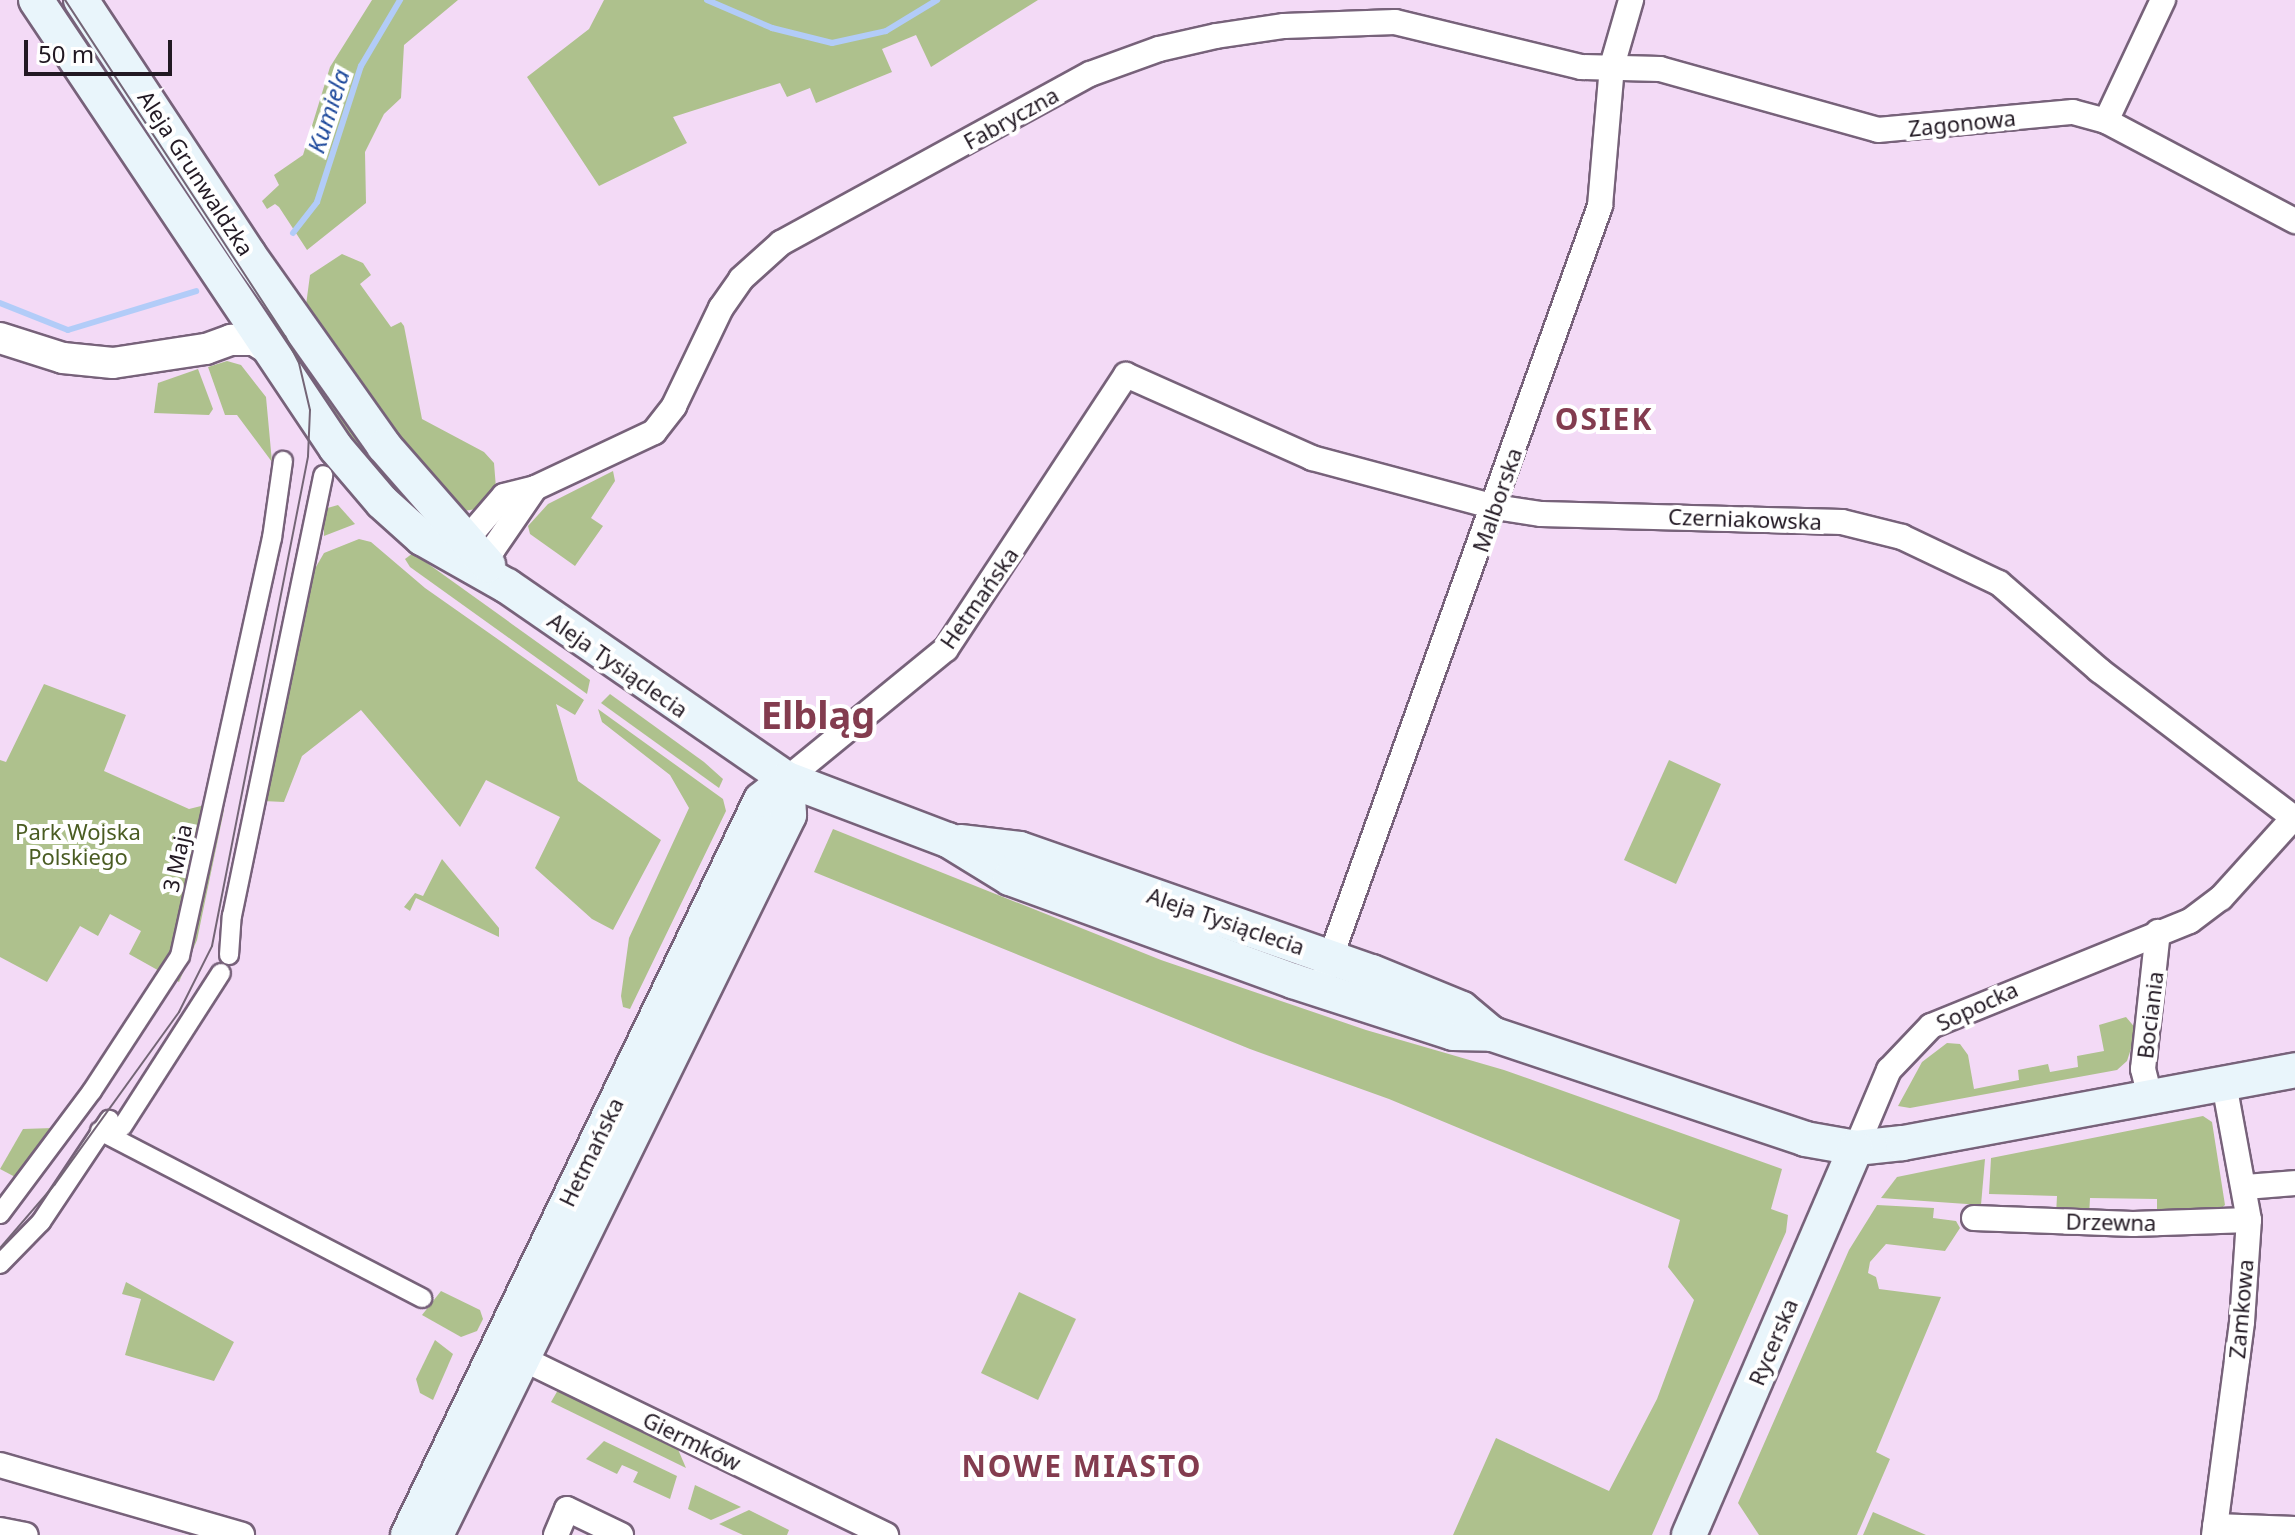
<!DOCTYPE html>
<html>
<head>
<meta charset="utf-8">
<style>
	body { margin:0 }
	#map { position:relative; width:2295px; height:1535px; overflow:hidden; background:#f3daf6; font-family:"Noto Sans",sans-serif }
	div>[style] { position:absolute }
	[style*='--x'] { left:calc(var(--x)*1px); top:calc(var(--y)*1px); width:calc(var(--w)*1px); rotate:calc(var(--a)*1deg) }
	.green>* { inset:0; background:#aec18d }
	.stream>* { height:6px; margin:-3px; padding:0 3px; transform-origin:3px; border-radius:3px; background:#b2ccf8 }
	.roads { filter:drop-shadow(2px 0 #77627a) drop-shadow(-2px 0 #77627a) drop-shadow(0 2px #77627a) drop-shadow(0 -2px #77627a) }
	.pedestrian>* { height:18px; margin:-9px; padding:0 9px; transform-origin:9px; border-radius:9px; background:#fff }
	.minor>* { height:24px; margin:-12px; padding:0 12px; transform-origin:12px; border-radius:12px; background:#fff }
	.tertiary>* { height:30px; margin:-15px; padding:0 15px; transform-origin:15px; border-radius:15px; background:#fff }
	.secondary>* { height:34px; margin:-17px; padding:0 17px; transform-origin:17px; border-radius:17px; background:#e9f5fb }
	.tram>* { height:2px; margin:-1px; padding:0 1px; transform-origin:1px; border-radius:1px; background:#746576 }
	span { translate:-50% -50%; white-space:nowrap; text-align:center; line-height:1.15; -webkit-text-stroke:8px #fff; paint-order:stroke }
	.street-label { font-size:22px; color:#221923 }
	.park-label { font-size:22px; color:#4a5c22 }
	.water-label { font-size:24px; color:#204b9d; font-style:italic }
	.district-label { font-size:30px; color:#833c4f; font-weight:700; letter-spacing:2px }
	.town-label { font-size:38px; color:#833c4f; font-weight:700 }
	.scale { position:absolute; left:24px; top:40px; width:148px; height:36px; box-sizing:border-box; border:4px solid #221923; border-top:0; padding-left:10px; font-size:24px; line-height:28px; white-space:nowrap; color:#221923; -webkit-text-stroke:6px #fff; paint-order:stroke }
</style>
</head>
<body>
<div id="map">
	<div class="green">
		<div style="clip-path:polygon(372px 0,458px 0,404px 45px,401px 98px,384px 114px,365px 152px,366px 203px,307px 250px,279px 207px,275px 204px,267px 209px,262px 201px,279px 185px,274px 175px,303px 155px,330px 67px)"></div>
		<div style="clip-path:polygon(604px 0,1038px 0,931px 67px,916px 35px,882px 49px,892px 72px,816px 103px,810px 88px,787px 97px,780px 83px,673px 117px,687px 143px,599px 186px,527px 77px,589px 29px)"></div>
		<div style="clip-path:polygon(342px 254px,363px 263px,371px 275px,360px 284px,391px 327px,401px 322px,404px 326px,422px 419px,484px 452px,494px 463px,496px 488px,476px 509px,464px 511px,411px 465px,374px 402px,306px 305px,310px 275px)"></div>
		<div style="clip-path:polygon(299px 353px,412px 495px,406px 500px,312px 394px)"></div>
		<div style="clip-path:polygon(227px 361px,241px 365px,266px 397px,272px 462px,237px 415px,225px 415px,208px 367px)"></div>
		<div style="clip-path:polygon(198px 369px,213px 409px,209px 415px,154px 413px,158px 383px)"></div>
		<div style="clip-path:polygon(613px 471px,615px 481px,591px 518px,603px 526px,575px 566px,530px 534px,528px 526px,548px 504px)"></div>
		<div style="clip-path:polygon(338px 505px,355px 524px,324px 536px,324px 509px)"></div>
		<div style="clip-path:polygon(359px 539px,371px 542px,425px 588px,584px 700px,575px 715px,556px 704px,578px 781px,661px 840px,613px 930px,592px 919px,535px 868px,560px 817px,486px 780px,460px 827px,361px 710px,302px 756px,284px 802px,263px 801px,313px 572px,324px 553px)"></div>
		<div style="clip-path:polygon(413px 553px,590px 680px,587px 694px,410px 567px,405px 559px)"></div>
		<div style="clip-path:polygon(44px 684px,126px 715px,104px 771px,189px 809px,213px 803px,224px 810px,197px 940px,179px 982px,129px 954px,141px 931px,110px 914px,98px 936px,80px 926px,47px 982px,0 957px,0 760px,6px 762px)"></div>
		<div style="clip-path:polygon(610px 694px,704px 762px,723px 779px,719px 788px,601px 703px)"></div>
		<div style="clip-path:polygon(598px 709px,723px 799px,726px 811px,630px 1009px,623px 1007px,621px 996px,629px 938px,689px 808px,670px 775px,602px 722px)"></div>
		<div style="clip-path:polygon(1669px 760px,1721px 784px,1676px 884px,1624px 860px)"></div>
		<div style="clip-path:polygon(833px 829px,1161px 960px,1366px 1030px,1504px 1070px,1782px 1169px,1771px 1209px,1788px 1215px,1786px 1232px,1652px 1535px,1453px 1535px,1496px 1438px,1609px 1491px,1657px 1399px,1694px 1300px,1668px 1267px,1680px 1220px,1389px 1099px,1250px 1049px,814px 872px)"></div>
		<div style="clip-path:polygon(442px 859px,499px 928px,499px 937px,416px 898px,410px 911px,404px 907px,415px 893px,423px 896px)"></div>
		<div style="clip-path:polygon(2126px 1017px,2137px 1030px,2127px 1061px,2117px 1070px,1910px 1108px,1898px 1106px,1922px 1062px,1947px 1043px,1960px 1044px,1968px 1055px,1974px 1089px,2019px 1080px,2018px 1070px,2048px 1064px,2050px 1072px,2078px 1067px,2077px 1056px,2104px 1051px,2099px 1025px)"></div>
		<div style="clip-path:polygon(2203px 1116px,2212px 1122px,2225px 1205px,2215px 1214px,2157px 1217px,2157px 1199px,2090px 1198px,2089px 1216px,2056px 1215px,2057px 1196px,1989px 1194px,1991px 1158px)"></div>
		<div style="clip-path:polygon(53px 1128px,53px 1135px,19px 1179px,0 1169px,23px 1129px)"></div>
		<div style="clip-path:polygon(1985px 1159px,1981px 1205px,1881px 1198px,1897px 1177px)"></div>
		<div style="clip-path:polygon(1877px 1205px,1934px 1208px,1933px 1218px,1956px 1221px,1960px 1228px,1945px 1251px,1886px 1244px,1870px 1262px,1868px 1273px,1876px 1277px,1879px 1289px,1941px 1297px,1876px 1452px,1890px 1459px,1857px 1535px,1759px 1535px,1738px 1503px,1849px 1250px)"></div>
		<div style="clip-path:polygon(126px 1282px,234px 1342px,214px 1381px,125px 1355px,141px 1299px,122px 1294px)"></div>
		<div style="clip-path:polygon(441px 1291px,480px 1310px,483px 1319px,477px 1331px,461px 1337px,422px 1315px)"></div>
		<div style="clip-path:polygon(1019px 1292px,1076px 1319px,1038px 1400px,981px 1373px)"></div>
		<div style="clip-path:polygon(435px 1340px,453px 1354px,433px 1400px,420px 1393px,416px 1379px)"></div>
		<div style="clip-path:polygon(558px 1390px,677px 1447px,686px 1468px,551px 1402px)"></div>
		<div style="clip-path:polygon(604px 1441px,677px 1476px,670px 1499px,633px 1482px,638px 1472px,622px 1465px,617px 1474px,586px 1459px)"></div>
		<div style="clip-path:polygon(695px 1485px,741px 1507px,711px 1520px,688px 1509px)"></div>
		<div style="clip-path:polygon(749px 1510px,789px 1530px,787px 1535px,743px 1535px,719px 1524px)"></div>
		<div style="clip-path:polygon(1873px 1512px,1926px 1535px,1863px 1535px)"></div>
	</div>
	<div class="stream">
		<div style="--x:707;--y:0;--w:71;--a:23.3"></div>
		<div style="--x:772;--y:28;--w:62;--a:14"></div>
		<div style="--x:832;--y:43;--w:55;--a:-12.5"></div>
		<div style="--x:886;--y:31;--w:60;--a:-31.3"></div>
		<div style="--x:293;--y:233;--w:39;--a:-52"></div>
		<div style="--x:317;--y:202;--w:143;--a:-72.1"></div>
		<div style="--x:361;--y:66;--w:77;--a:-59.4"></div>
		<div style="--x:0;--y:303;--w:73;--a:21.7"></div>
		<div style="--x:68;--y:330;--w:134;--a:-16.9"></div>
	</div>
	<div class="roads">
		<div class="pedestrian">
			<div style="--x:229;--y:955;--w:39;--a:-86"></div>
			<div style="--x:232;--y:916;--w:450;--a:-78.3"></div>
			<div style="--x:122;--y:1127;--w:183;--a:-57.3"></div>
			<div style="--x:100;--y:1131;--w:363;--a:27.4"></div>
			<div style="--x:0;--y:1214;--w:154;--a:-53.2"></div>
			<div style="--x:92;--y:1091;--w:161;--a:-56.9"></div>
			<div style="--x:180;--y:956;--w:428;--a:-77.6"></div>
			<div style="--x:272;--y:538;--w:78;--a:-81.9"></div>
			<div style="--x:0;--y:1264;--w:59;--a:-45.7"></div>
			<div style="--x:41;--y:1222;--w:123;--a:-56.3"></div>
		</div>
		<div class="minor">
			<div style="--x:2106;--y:121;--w:134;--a:-64.8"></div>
			<div style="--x:535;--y:488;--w:74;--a:124.5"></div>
			<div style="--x:493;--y:549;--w:29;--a:146"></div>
			<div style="--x:469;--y:565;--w:25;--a:-97"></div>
			<div style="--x:466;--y:540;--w:58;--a:-49.2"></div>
			<div style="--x:504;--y:496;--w:32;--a:-14"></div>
			<div style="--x:535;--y:488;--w:132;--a:-25.2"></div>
			<div style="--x:654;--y:432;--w:33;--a:-52"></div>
			<div style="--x:674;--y:406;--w:109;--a:-64.4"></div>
			<div style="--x:721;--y:308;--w:35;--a:-55"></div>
			<div style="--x:741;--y:279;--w:54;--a:-42"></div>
			<div style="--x:781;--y:243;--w:352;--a:-28.7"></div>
			<div style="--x:1090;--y:74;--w:73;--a:-19.9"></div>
			<div style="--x:1159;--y:49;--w:58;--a:-12.8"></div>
			<div style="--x:1216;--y:36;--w:69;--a:-8.4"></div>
			<div style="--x:1284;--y:26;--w:111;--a:-2.1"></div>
			<div style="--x:1395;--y:22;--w:191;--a:13.6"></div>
			<div style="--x:1581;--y:67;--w:79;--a:1.5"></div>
			<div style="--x:1660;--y:69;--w:226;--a:15.6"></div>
			<div style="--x:1878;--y:130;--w:196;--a:-5.3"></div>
			<div style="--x:2073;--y:112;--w:34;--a:15"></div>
			<div style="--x:2106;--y:121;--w:214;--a:27.9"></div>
			<div style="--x:787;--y:779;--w:205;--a:-39.3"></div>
			<div style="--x:946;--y:649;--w:328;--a:-56.7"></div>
			<div style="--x:1126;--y:375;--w:204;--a:24"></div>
			<div style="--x:1312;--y:458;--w:189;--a:15"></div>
			<div style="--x:1495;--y:507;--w:47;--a:8.7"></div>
			<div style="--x:1541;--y:514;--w:301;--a:1.5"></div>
			<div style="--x:1842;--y:522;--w:62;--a:14"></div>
			<div style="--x:1902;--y:537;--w:107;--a:25.4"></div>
			<div style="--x:1999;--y:583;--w:133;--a:41"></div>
			<div style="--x:2099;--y:670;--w:245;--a:37.2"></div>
			<div style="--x:1326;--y:970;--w:812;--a:-70.27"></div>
			<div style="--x:1600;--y:206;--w:141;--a:-85.1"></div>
			<div style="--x:1612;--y:66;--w:69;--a:-73.9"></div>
			<div style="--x:2150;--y:1097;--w:29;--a:-104"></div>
			<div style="--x:2143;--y:1069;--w:138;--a:-83.8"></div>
			<div style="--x:1856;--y:1148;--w:85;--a:-67.1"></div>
			<div style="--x:1889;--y:1070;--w:61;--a:-46.3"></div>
			<div style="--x:1931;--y:1026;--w:279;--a:-22.1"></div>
			<div style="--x:2190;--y:921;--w:39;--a:-37"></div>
			<div style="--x:2221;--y:898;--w:110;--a:-47.9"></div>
			<div style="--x:2245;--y:1187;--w:50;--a:-4.6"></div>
			<div style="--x:1974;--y:1218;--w:159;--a:2.2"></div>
			<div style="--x:2133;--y:1224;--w:116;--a:-2"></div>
			<div style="--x:511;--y:1353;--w:417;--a:25.9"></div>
			<div style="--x:0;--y:1465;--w:252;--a:16.1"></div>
			<div style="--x:2215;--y:1526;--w:80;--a:2.1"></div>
			<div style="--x:0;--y:1530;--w:26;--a:11"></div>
			<div style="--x:556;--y:1535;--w:28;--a:-67"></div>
			<div style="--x:567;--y:1509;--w:60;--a:25.7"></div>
			<div style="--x:2214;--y:1535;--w:215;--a:-82.5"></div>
			<div style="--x:2242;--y:1322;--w:102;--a:-86.1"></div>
			<div style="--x:2249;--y:1220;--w:138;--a:-100.4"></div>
		</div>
		<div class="tertiary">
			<div style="--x:0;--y:338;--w:66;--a:17.6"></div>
			<div style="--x:63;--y:358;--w:50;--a:5.7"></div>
			<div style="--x:113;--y:363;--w:94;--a:-8.6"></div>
			<div style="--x:206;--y:349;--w:27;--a:-20"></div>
			<div style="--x:231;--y:340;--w:23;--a:0"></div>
			<div style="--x:254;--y:340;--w:19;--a:32"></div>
		</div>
		<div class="secondary">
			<div style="--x:36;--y:0;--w:539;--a:56.19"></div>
			<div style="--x:336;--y:448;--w:71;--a:49.6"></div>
			<div style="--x:382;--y:502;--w:54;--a:42"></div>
			<div style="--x:422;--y:538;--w:98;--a:29.5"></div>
			<div style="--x:507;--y:586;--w:340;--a:34.6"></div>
			<div style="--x:787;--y:779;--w:172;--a:20.8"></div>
			<div style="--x:948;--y:840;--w:73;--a:31.5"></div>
			<div style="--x:1010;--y:878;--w:301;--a:20"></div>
			<div style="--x:1293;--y:981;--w:168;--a:18"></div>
			<div style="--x:1453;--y:1033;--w:39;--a:1"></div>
			<div style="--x:1492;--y:1034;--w:330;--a:18.5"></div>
			<div style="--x:1805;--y:1139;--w:52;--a:10"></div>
			<div style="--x:1856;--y:1148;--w:47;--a:-6.1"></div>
			<div style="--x:1903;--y:1143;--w:399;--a:-10.5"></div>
			<div style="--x:81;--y:0;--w:305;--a:56.6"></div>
			<div style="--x:249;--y:255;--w:234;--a:54.7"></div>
			<div style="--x:384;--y:446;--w:158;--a:48.8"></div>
			<div style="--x:960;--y:842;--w:60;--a:6.7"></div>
			<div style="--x:1020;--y:849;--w:373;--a:19.3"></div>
			<div style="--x:1372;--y:972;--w:97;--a:22.3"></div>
			<div style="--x:1462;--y:1009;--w:39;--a:40"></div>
			<div style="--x:408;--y:1535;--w:815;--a:-64.35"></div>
			<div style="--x:761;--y:800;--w:33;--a:-39"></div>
			<div style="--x:436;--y:1535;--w:802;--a:-63.88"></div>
			<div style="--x:789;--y:815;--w:36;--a:-93"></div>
			<div style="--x:1689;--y:1535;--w:421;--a:-66.7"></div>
		</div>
	</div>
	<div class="tram">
		<div style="--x:0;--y:1248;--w:84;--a:-49.3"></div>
		<div style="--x:55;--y:1184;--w:212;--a:-54.2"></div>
		<div style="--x:179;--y:1012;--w:74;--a:-63.4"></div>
		<div style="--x:212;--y:946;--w:499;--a:-78.9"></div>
		<div style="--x:308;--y:456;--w:46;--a:-87.5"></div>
		<div style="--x:310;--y:410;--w:48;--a:-103.2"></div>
		<div style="--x:299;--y:363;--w:30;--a:-117"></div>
		<div style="--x:285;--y:336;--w:402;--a:-123.2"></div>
	</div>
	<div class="street-label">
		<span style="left:1011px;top:118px;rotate:-29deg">Fabryczna</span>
		<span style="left:1962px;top:123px;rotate:-6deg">Zagonowa</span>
		<span style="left:196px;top:173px;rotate:57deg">Aleja Grunwaldzka</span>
		<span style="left:1497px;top:500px;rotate:-71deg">Malborska</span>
		<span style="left:1745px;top:519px;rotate:2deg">Czerniakowska</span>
		<span style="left:979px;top:598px;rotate:-55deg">Hetmańska</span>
		<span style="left:618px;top:665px;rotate:35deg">Aleja Tysiąclecia</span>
		<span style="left:177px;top:858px;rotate:-78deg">3 Maja</span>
		<span style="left:1226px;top:921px;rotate:19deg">Aleja Tysiąclecia</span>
		<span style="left:1977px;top:1006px;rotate:-25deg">Sopocka</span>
		<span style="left:2150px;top:1015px;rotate:-83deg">Bociania</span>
		<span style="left:591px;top:1152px;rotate:-64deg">Hetmańska</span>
		<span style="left:2111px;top:1222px;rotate:1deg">Drzewna</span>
		<span style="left:2241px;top:1309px;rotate:-85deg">Zamkowa</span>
		<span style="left:1773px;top:1342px;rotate:-67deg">Rycerska</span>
		<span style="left:692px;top:1441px;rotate:26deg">Giermków</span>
	</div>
	<div class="park-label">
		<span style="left:78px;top:844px">Park Wojska<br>Polskiego</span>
	</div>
	<div class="water-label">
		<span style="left:328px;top:111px;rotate:-72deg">Kumiela</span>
	</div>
	<div class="district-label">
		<span style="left:1604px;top:419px">OSIEK</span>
		<span style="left:1082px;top:1466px">NOWE MIASTO</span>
	</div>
	<div class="town-label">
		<span style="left:818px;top:715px">Elbląg</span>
	</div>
	<div class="scale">50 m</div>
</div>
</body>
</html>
